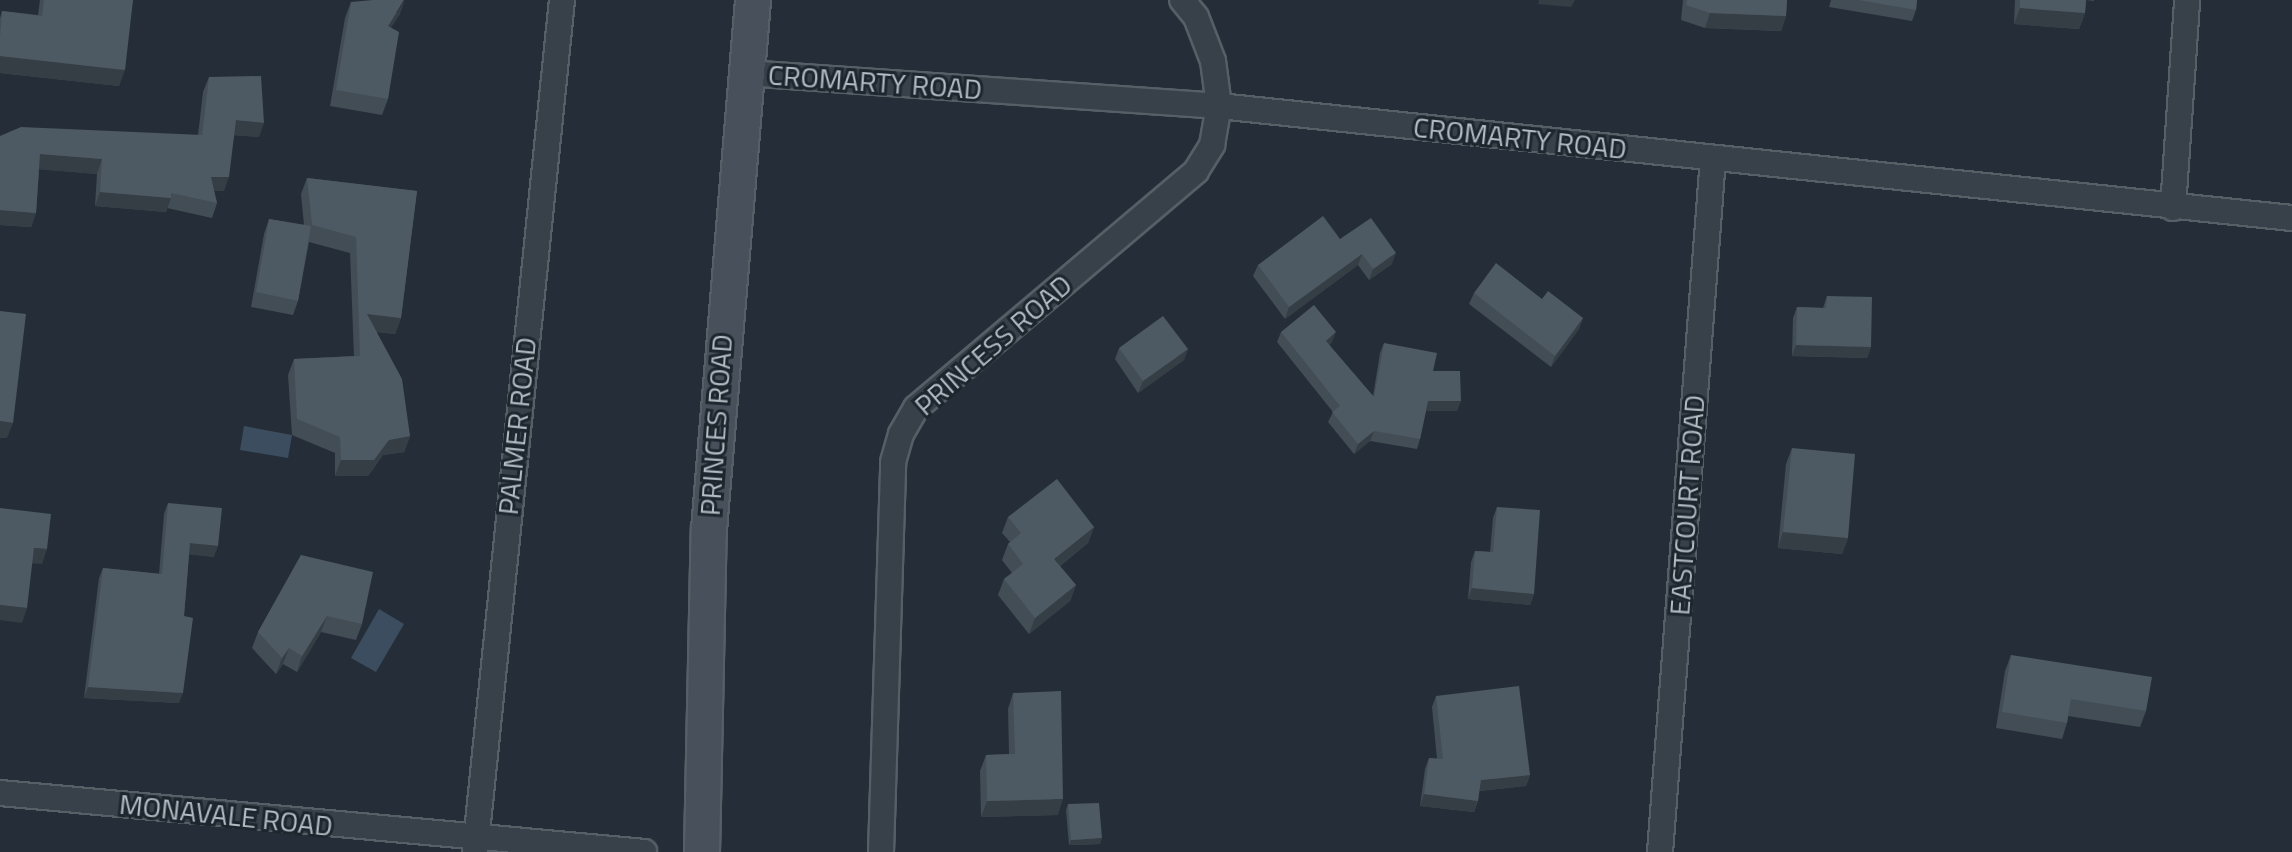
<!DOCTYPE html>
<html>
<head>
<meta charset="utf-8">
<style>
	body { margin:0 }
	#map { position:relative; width:2292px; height:852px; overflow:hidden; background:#252e38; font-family:"Titillium Web",sans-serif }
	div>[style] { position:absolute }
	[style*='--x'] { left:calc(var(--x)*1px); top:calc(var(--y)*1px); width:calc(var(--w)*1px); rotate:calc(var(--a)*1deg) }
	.water>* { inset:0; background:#3c4d5f }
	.roads { filter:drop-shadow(2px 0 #565e66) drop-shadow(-2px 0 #565e66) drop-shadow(0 2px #565e66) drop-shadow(0 -2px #565e66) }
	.street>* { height:24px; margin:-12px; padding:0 12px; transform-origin:12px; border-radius:12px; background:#384049 }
	.secondary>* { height:34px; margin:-17px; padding:0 17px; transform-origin:17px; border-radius:17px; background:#47505b }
	.wall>* { inset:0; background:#424d55 }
	.shaded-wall>* { inset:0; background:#363e45 }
	.building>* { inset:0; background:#4d5963 }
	span { translate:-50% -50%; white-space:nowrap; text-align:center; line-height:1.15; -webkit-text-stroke:6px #1d252d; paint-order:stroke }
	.street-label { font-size:28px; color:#b3bbc4 }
</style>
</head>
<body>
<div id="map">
	<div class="water">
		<div style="clip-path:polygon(244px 426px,292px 435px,288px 458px,240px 450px)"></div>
		<div style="clip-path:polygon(379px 609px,404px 624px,376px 672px,351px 658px)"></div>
	</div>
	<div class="roads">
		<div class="street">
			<div style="--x:747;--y:73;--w:473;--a:4"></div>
			<div style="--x:1219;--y:106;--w:1079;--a:5.96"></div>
			<div style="--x:2173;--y:208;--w:208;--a:-86.1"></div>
			<div style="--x:0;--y:793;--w:647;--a:5.23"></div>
			<div style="--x:475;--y:852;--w:856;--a:-84.17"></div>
			<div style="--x:881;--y:852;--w:390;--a:-88.2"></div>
			<div style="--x:893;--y:462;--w:29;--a:-74"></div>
			<div style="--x:901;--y:434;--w:30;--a:-60"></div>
			<div style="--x:916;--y:408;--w:367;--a:-40.2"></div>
			<div style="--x:1196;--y:171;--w:31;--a:-58"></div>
			<div style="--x:1212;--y:145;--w:40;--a:-80"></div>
			<div style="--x:1219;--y:106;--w:45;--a:-97.6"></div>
			<div style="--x:1213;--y:61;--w:47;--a:-111.1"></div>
			<div style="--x:1196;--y:17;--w:22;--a:-129"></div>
			<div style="--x:1660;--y:852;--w:695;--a:-85.63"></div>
		</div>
		<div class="secondary">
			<div style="--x:702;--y:852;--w:322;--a:-88.8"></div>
			<div style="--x:709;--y:530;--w:532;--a:-85.25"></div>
		</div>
	</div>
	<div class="wall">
		<div style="clip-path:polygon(40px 0,133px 0,119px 86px,0 73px,0 18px,2px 11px,38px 15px)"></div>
		<div style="clip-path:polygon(1683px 0,1787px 0,1786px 16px,1781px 31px,1705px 28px,1681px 20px)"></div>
		<div style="clip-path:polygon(1831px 0,1917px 0,1916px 10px,1912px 21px,1829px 7px)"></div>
		<div style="clip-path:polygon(2015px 0,2094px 0,2094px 1px,2086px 0,2085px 13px,2079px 29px,2014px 24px)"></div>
		<div style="clip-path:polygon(351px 2px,400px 14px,391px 27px,388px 99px,382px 115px,330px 106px,345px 18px)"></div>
		<div style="clip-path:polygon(209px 77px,259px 137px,234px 135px,224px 191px,214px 191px,217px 203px,212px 218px,167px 208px,166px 212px,95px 206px,97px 174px,39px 169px,36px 213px,31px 227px,0 225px,0 136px,198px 135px,203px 92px)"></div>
		<div style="clip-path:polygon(307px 178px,417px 191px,401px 318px,395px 334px,377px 332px,410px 436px,404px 452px,383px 455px,368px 476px,335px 476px,335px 453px,292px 435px,288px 375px,294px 359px,354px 356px,350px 253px,309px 242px,298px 301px,293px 315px,251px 307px,264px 234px,269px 219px,304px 225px,301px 194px)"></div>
		<div style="clip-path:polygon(1340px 239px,1392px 264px,1369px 280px,1358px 265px,1285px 319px,1253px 276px,1258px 265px)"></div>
		<div style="clip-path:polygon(1474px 293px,1583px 318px,1579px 329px,1551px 367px,1469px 304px)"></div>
		<div style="clip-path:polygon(1827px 296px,1871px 347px,1867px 358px,1792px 356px,1793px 318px,1797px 307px,1823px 308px)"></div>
		<div style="clip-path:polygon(1281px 332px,1332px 342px,1329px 345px,1373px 396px,1380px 353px,1384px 343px,1433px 371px,1457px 411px,1426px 411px,1420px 439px,1417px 449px,1370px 441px,1354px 454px,1328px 422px,1333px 412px,1277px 342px)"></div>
		<div style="clip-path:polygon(1119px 348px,1188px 349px,1184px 360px,1138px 393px,1115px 359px)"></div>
		<div style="clip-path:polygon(1792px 448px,1848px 538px,1842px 554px,1778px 548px,1786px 464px)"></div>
		<div style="clip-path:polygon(168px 503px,214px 557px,189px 554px,184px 616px,179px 703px,84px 698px,99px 578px,103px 568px,159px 574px,164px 514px)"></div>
		<div style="clip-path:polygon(1497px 507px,1534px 594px,1530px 605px,1468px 599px,1471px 562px,1475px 551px,1490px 552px,1493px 518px)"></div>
		<div style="clip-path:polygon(1008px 517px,1094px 527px,1088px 543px,1060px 566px,1076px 585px,1070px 601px,1029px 634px,998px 595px,1004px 579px,1012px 573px,1002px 560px,1008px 544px,1010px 542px,1002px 533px)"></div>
		<div style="clip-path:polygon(301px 555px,362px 624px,356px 640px,321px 632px,297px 672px,283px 664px,276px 674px,252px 648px,258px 632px)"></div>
		<div style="clip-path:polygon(2011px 655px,2146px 711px,2140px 727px,2068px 716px,2067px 723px,2062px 739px,1996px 728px,2005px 671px)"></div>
		<div style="clip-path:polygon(1013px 693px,1058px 815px,981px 817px,980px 771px,986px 755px,1009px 754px,1008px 709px)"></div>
		<div style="clip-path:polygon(1436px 696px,1530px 775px,1526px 786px,1479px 791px,1478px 801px,1474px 812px,1420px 806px,1425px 769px,1429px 758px,1437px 759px,1432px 707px)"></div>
		<div style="clip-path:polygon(1068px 804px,1100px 844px,1069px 845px,1066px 810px)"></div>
	</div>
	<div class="shaded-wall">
		<div style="clip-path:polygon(405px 0,400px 14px,382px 41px,388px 26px)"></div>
		<div style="clip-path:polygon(1539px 0,1575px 0,1571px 7px,1538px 4px)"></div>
		<div style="clip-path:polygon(2020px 8px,2085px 13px,2079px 29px,2014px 24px)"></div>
		<div style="clip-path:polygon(1710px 13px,1786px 16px,1781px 31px,1705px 28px)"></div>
		<div style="clip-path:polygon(0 56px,125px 70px,119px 86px,0 73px)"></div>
		<div style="clip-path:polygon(236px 120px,264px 123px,259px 137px,230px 135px)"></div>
		<div style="clip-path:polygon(40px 154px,102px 159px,97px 174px,35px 169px)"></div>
		<div style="clip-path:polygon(211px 177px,229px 177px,224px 191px,206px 191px)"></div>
		<div style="clip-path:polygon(100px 192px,171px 198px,166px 212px,95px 206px)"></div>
		<div style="clip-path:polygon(0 210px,36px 213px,31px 227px,0 225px)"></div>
		<div style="clip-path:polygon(1396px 253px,1392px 264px,1369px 280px,1373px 269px)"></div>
		<div style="clip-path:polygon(1362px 254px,1358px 265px,1285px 319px,1289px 307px)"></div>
		<div style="clip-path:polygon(367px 314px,401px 318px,395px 334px,362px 330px)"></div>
		<div style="clip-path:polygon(1583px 318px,1579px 329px,1551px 367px,1555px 356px)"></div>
		<div style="clip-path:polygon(1336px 332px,1332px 342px,1322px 351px,1326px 341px)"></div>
		<div style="clip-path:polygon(1796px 345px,1871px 347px,1867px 358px,1792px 356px)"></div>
		<div style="clip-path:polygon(1188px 349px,1184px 360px,1138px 393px,1143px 381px)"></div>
		<div style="clip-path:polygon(1428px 401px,1461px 401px,1457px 411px,1424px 411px)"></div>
		<div style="clip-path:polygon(0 421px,13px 423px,7px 438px,0 438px)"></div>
		<div style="clip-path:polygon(1374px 431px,1370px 441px,1354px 454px,1358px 444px)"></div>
		<div style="clip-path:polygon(410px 436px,404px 452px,383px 455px,368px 476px,335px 476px,341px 460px,389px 440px)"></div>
		<div style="clip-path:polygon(1094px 527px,1088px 543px,1049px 574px,1054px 559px)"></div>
		<div style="clip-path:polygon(1783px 532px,1848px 538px,1842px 554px,1778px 548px)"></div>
		<div style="clip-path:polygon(190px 543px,218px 546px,214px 557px,186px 554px)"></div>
		<div style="clip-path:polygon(34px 548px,47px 549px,42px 564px,28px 563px)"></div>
		<div style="clip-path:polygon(1076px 585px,1070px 601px,1029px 634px,1035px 618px)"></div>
		<div style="clip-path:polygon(1472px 588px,1534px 594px,1530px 605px,1468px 599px)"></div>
		<div style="clip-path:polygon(0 605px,27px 608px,22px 623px,0 620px)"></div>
		<div style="clip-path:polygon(327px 616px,321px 632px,297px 672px,302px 656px)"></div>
		<div style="clip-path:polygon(289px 648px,283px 664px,276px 674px,282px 658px)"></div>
		<div style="clip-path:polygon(88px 687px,183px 693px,179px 703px,84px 698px)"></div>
		<div style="clip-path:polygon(1530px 775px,1526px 786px,1477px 791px,1481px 780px)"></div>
		<div style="clip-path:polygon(1424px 794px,1478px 801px,1474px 812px,1420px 806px)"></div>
		<div style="clip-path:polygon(1063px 799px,1058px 815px,981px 817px,987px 801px)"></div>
		<div style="clip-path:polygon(1102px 838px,1100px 844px,1069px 845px,1071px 840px)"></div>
	</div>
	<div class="building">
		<div style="clip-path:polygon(44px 0,133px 0,125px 70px,0 56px,0 36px,2px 11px,42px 16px)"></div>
		<div style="clip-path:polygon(373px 0,404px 0,388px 26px,399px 32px,388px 99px,336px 90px,351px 2px)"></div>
		<div style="clip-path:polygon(1687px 0,1787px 0,1786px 16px,1710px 13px,1686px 5px)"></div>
		<div style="clip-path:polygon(1858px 0,1917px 0,1916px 10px)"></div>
		<div style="clip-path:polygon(2020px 0,2086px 0,2085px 13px,2020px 8px)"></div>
		<div style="clip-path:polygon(261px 76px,264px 123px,236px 120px,229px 177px,211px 177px,217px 203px,171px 193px,171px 198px,100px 192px,102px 159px,40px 154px,36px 213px,0 210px,0 136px,21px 127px,202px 135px,209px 77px)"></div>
		<div style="clip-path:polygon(307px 178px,417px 191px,401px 318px,367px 314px,402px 379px,410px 436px,389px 440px,374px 460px,341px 460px,340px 437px,297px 419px,294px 359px,360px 356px,356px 237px,312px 225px)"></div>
		<div style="clip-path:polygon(1323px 216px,1340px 239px,1371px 218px,1396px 253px,1373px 269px,1362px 254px,1289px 307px,1258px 265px)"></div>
		<div style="clip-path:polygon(269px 219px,311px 226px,298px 301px,256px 292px)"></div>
		<div style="clip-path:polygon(1496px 263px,1542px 299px,1548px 291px,1583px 318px,1555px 356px,1474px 293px)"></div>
		<div style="clip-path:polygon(1827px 296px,1872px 297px,1871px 347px,1796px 345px,1797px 307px,1826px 308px)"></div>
		<div style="clip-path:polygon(1314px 305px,1336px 332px,1326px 341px,1374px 397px,1384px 343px,1437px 353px,1433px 371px,1460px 371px,1461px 401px,1428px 401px,1420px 439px,1374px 431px,1358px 444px,1332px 412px,1340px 406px,1281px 332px)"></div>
		<div style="clip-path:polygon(0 311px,26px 314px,13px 423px,0 421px)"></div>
		<div style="clip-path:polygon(1163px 316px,1188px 349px,1143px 381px,1119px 348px)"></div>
		<div style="clip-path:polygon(1792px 448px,1855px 454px,1848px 538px,1783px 532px)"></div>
		<div style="clip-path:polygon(1057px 479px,1094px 527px,1054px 559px,1076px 585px,1035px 618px,1004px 579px,1023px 564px,1008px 544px,1021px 533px,1008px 517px)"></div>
		<div style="clip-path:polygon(168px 503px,222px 508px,218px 546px,190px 543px,184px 616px,193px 618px,183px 693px,88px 687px,103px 568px,162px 574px)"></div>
		<div style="clip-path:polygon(1497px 507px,1540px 510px,1534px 594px,1472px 588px,1475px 551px,1493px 552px)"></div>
		<div style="clip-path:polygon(0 508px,51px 514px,47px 549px,34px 548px,27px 608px,0 605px)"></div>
		<div style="clip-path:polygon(301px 555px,373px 572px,362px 624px,327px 616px,302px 656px,289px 648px,282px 658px,258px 632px)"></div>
		<div style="clip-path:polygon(2011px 655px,2152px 677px,2146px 711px,2071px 699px,2067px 723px,2002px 712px)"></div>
		<div style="clip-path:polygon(1519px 686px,1530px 775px,1481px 780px,1478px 801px,1424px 794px,1429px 758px,1443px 759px,1436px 696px)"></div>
		<div style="clip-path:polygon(1061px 691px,1063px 799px,987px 801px,986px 755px,1015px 754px,1013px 693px)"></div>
		<div style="clip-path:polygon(1099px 803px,1102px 838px,1071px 840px,1068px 804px)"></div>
	</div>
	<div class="street-label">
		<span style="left:875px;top:82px;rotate:4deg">CROMARTY ROAD</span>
		<span style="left:1520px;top:138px;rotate:6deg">CROMARTY ROAD</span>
		<span style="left:993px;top:345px;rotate:-41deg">PRINCESS ROAD</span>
		<span style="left:716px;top:425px;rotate:-86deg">PRINCES ROAD</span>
		<span style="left:517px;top:426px;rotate:-84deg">PALMER ROAD</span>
		<span style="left:1687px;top:505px;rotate:-86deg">EASTCOURT ROAD</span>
		<span style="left:226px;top:815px;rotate:6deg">MONAVALE ROAD</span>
	</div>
</div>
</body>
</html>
